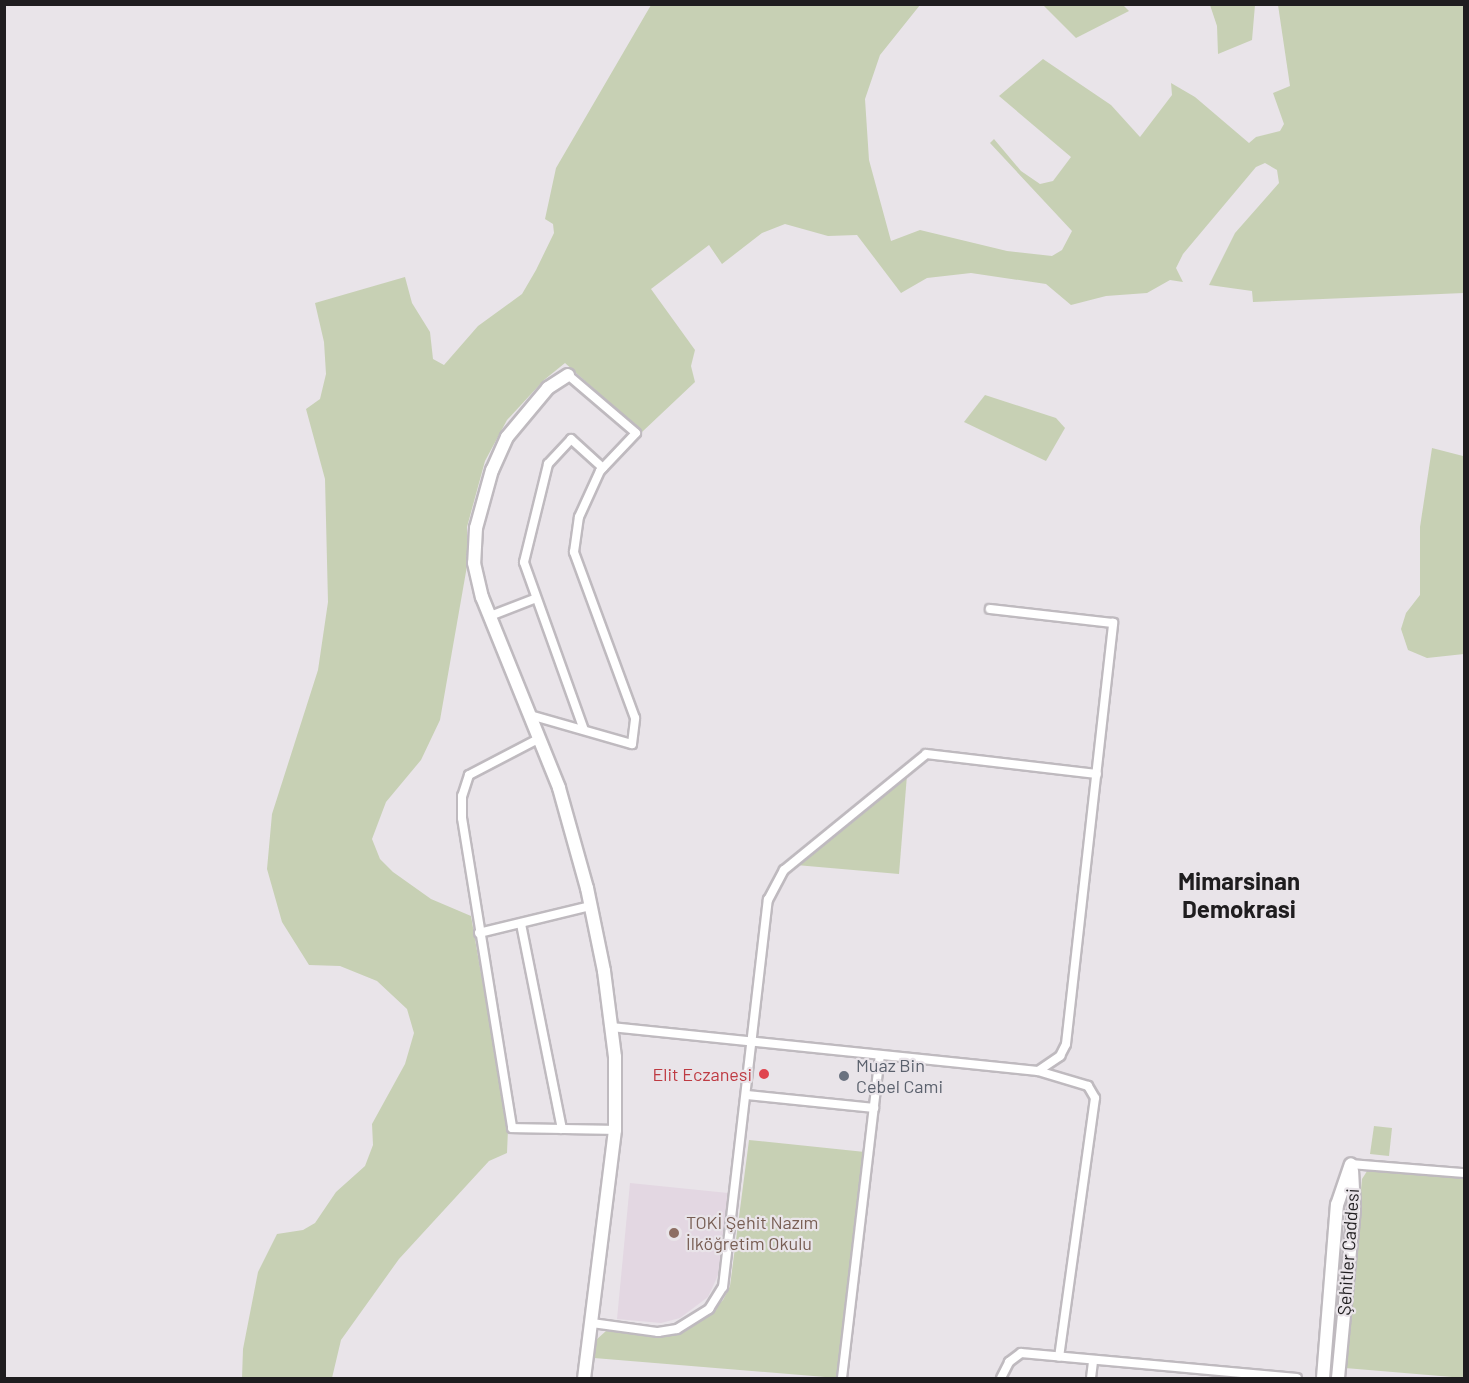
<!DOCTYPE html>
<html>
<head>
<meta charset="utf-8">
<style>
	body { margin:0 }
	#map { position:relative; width:1469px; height:1383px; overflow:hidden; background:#e9e4e9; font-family:Barlow,sans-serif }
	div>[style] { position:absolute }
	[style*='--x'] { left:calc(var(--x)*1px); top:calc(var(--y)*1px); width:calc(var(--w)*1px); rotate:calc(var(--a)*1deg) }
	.built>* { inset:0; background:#e3d7e2 }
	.green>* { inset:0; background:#c7d0b4 }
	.roads { filter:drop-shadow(2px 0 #bfbabf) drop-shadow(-2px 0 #bfbabf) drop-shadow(0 2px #bfbabf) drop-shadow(0 -2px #bfbabf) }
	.street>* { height:8px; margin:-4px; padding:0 4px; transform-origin:4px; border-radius:4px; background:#fff }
	.secondary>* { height:12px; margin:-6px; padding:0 6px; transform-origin:6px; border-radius:6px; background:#fff }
	.dots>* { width:16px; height:16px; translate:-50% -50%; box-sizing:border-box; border:3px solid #e9e4e9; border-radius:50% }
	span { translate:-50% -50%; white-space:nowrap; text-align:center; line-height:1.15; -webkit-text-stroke:4.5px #e9e4e9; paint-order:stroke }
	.worship-label { font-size:18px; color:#5b616d }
	.left { translate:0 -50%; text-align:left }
	.health-label { font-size:18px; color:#be3a42 }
	.right { translate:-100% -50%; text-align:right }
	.education-label { font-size:18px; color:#785e54 }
	.street-label { font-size:18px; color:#1f1d1f }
	.district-label { font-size:24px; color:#1f1d1f; font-weight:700 }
	.frame { position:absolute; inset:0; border:6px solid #1f1d1f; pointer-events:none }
</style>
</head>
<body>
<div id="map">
	<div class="built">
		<div style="clip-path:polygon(630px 1183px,728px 1193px,719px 1273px,708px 1297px,680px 1318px,661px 1323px,617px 1319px)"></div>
	</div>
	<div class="green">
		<div style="clip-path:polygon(651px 5px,920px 5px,880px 55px,865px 99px,869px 160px,891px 241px,920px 230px,1007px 251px,1052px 256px,1062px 250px,1072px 231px,990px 143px,994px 139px,1021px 171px,1040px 184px,1053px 181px,1071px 157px,999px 96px,1043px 59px,1111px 105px,1140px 137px,1172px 95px,1171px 83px,1195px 97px,1249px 143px,1256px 137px,1280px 131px,1284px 124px,1273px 93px,1290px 86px,1278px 5px,1464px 5px,1464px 293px,1253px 302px,1252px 291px,1209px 285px,1235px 233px,1279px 183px,1277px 170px,1265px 163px,1256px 167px,1183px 254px,1176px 268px,1183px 282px,1170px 280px,1147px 293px,1106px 296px,1071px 305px,1046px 284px,971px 273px,927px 278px,901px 293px,857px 235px,828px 236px,785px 224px,762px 233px,722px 264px,709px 245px,651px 289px,695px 350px,691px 366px,695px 382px,642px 432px,565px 363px,544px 380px,507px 420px,485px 461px,467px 527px,467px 566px,440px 720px,421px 760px,386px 802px,372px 839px,380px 859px,393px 872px,431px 899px,471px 916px,508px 1129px,507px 1153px,489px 1161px,399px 1259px,341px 1340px,332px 1378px,242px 1378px,243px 1349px,258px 1272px,277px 1234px,303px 1230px,315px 1223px,336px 1192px,365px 1166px,373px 1145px,372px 1124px,405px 1064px,414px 1033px,407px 1009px,377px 981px,340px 966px,309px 965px,282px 922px,267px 869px,272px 814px,318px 670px,328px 602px,325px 479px,306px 409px,320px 399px,326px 374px,324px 342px,315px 303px,405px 277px,412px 303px,430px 332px,433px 359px,444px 365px,478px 326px,522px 294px,536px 270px,554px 233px,553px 224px,545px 219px,556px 168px)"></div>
		<div style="clip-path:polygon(1043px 5px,1123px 5px,1129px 11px,1076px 38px)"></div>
		<div style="clip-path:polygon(1210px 5px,1255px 5px,1252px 40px,1218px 54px,1217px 26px)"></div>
		<div style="clip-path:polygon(985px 395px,1056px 418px,1065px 428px,1046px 461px,964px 422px)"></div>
		<div style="clip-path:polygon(1432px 448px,1463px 456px,1464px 460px,1464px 654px,1427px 658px,1408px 650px,1401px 629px,1406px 613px,1420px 595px,1420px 527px)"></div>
		<div style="clip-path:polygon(907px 775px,899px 874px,796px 865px)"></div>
		<div style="clip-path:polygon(1374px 1126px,1392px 1128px,1389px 1156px,1370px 1154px)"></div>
		<div style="clip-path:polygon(749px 1140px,865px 1152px,837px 1378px,594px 1358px,596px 1340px,606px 1331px,666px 1336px,699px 1322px,723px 1300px,730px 1286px)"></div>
		<div style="clip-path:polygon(1369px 1168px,1464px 1172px,1464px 1378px,1345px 1368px,1362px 1179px)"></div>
	</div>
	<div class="roads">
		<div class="street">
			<div style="--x:490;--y:616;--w:47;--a:-21.1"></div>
			<div style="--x:530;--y:715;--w:106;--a:15.9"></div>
			<div style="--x:632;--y:744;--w:26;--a:-83"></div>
			<div style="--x:635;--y:718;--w:177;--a:-110.2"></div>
			<div style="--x:574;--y:552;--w:35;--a:-82"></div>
			<div style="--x:579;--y:517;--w:51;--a:-65.5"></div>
			<div style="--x:600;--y:471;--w:52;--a:-46.5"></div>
			<div style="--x:636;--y:433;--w:89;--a:-139.5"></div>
			<div style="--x:584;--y:730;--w:178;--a:-109.7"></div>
			<div style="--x:524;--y:562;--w:101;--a:-76.2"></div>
			<div style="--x:548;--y:464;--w:34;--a:-47"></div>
			<div style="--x:571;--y:439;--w:43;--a:42.2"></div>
			<div style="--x:540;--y:738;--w:80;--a:152.5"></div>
			<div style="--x:469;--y:775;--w:22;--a:108"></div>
			<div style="--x:462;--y:796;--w:22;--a:90"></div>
			<div style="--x:462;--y:818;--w:314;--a:80.8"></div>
			<div style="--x:512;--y:1128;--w:103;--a:1.1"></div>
			<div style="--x:521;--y:924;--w:209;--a:78.7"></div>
			<div style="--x:479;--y:933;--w:115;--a:-13.6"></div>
			<div style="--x:611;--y:1027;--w:429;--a:5.9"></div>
			<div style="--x:1038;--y:1071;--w:27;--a:-34"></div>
			<div style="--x:1060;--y:1056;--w:13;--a:-63"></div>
			<div style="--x:1066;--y:1044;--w:424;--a:-83.6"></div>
			<div style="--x:1113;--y:623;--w:124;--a:-173.5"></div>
			<div style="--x:1038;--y:1071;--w:52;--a:16.7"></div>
			<div style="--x:1088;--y:1086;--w:14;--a:60"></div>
			<div style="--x:1095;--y:1098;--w:261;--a:97.9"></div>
			<div style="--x:747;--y:1095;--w:128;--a:5.8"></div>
			<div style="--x:1351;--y:1164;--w:113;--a:4.6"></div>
			<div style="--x:592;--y:1323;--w:67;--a:7.8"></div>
			<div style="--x:658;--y:1332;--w:19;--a:-9"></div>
			<div style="--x:677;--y:1329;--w:38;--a:-32"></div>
			<div style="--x:709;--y:1309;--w:26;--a:-58"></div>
			<div style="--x:723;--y:1287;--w:390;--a:-83.4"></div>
			<div style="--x:768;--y:900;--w:34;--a:-62"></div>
			<div style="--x:784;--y:870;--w:183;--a:-39.2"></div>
			<div style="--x:926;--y:754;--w:172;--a:6.7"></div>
			<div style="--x:842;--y:1378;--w:324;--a:-83.3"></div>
			<div style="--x:1001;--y:1378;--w:18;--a:-63"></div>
			<div style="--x:1009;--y:1362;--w:15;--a:-37"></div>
			<div style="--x:1021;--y:1353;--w:277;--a:5.2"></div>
			<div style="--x:1091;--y:1378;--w:17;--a:-83"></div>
		</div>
		<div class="secondary">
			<div style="--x:568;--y:375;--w:24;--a:147"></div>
			<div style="--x:548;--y:388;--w:64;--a:129.9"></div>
			<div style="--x:507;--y:437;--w:36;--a:114"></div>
			<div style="--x:492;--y:470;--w:60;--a:105.4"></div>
			<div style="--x:476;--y:528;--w:35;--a:93"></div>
			<div style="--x:474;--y:563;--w:35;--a:77"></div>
			<div style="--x:482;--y:597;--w:206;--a:68"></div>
			<div style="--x:559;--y:788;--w:104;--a:74.4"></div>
			<div style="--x:587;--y:888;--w:85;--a:78.4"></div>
			<div style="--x:604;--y:971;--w:87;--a:82.7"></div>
			<div style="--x:615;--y:1057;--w:73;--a:90"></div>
			<div style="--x:615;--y:1130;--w:250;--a:97.1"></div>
			<div style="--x:1323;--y:1378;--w:174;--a:-85.4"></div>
			<div style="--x:1337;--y:1205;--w:43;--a:-71.1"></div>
			<div style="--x:1338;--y:1378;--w:171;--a:-84.6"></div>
			<div style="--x:1354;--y:1208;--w:37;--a:-93"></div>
		</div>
	</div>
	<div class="dots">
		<div style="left:764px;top:1074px;background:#e0444e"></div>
		<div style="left:844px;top:1076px;background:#6b7280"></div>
		<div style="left:674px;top:1233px;background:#8d6e63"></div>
	</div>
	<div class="worship-label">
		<span class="left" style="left:856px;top:1076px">Muaz Bin<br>Cebel Cami</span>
	</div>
	<div class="health-label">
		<span class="right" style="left:752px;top:1074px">Elit Eczanesi</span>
	</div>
	<div class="education-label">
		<span class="left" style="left:686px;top:1233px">TOKİ Şehit Nazım<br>İlköğretim Okulu</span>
	</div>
	<div class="street-label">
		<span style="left:1348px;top:1252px;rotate:-86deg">Şehitler Caddesi</span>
	</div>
	<div class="district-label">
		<span style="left:1239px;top:895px">Mimarsinan<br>Demokrasi</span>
	</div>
	<div class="frame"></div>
</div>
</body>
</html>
